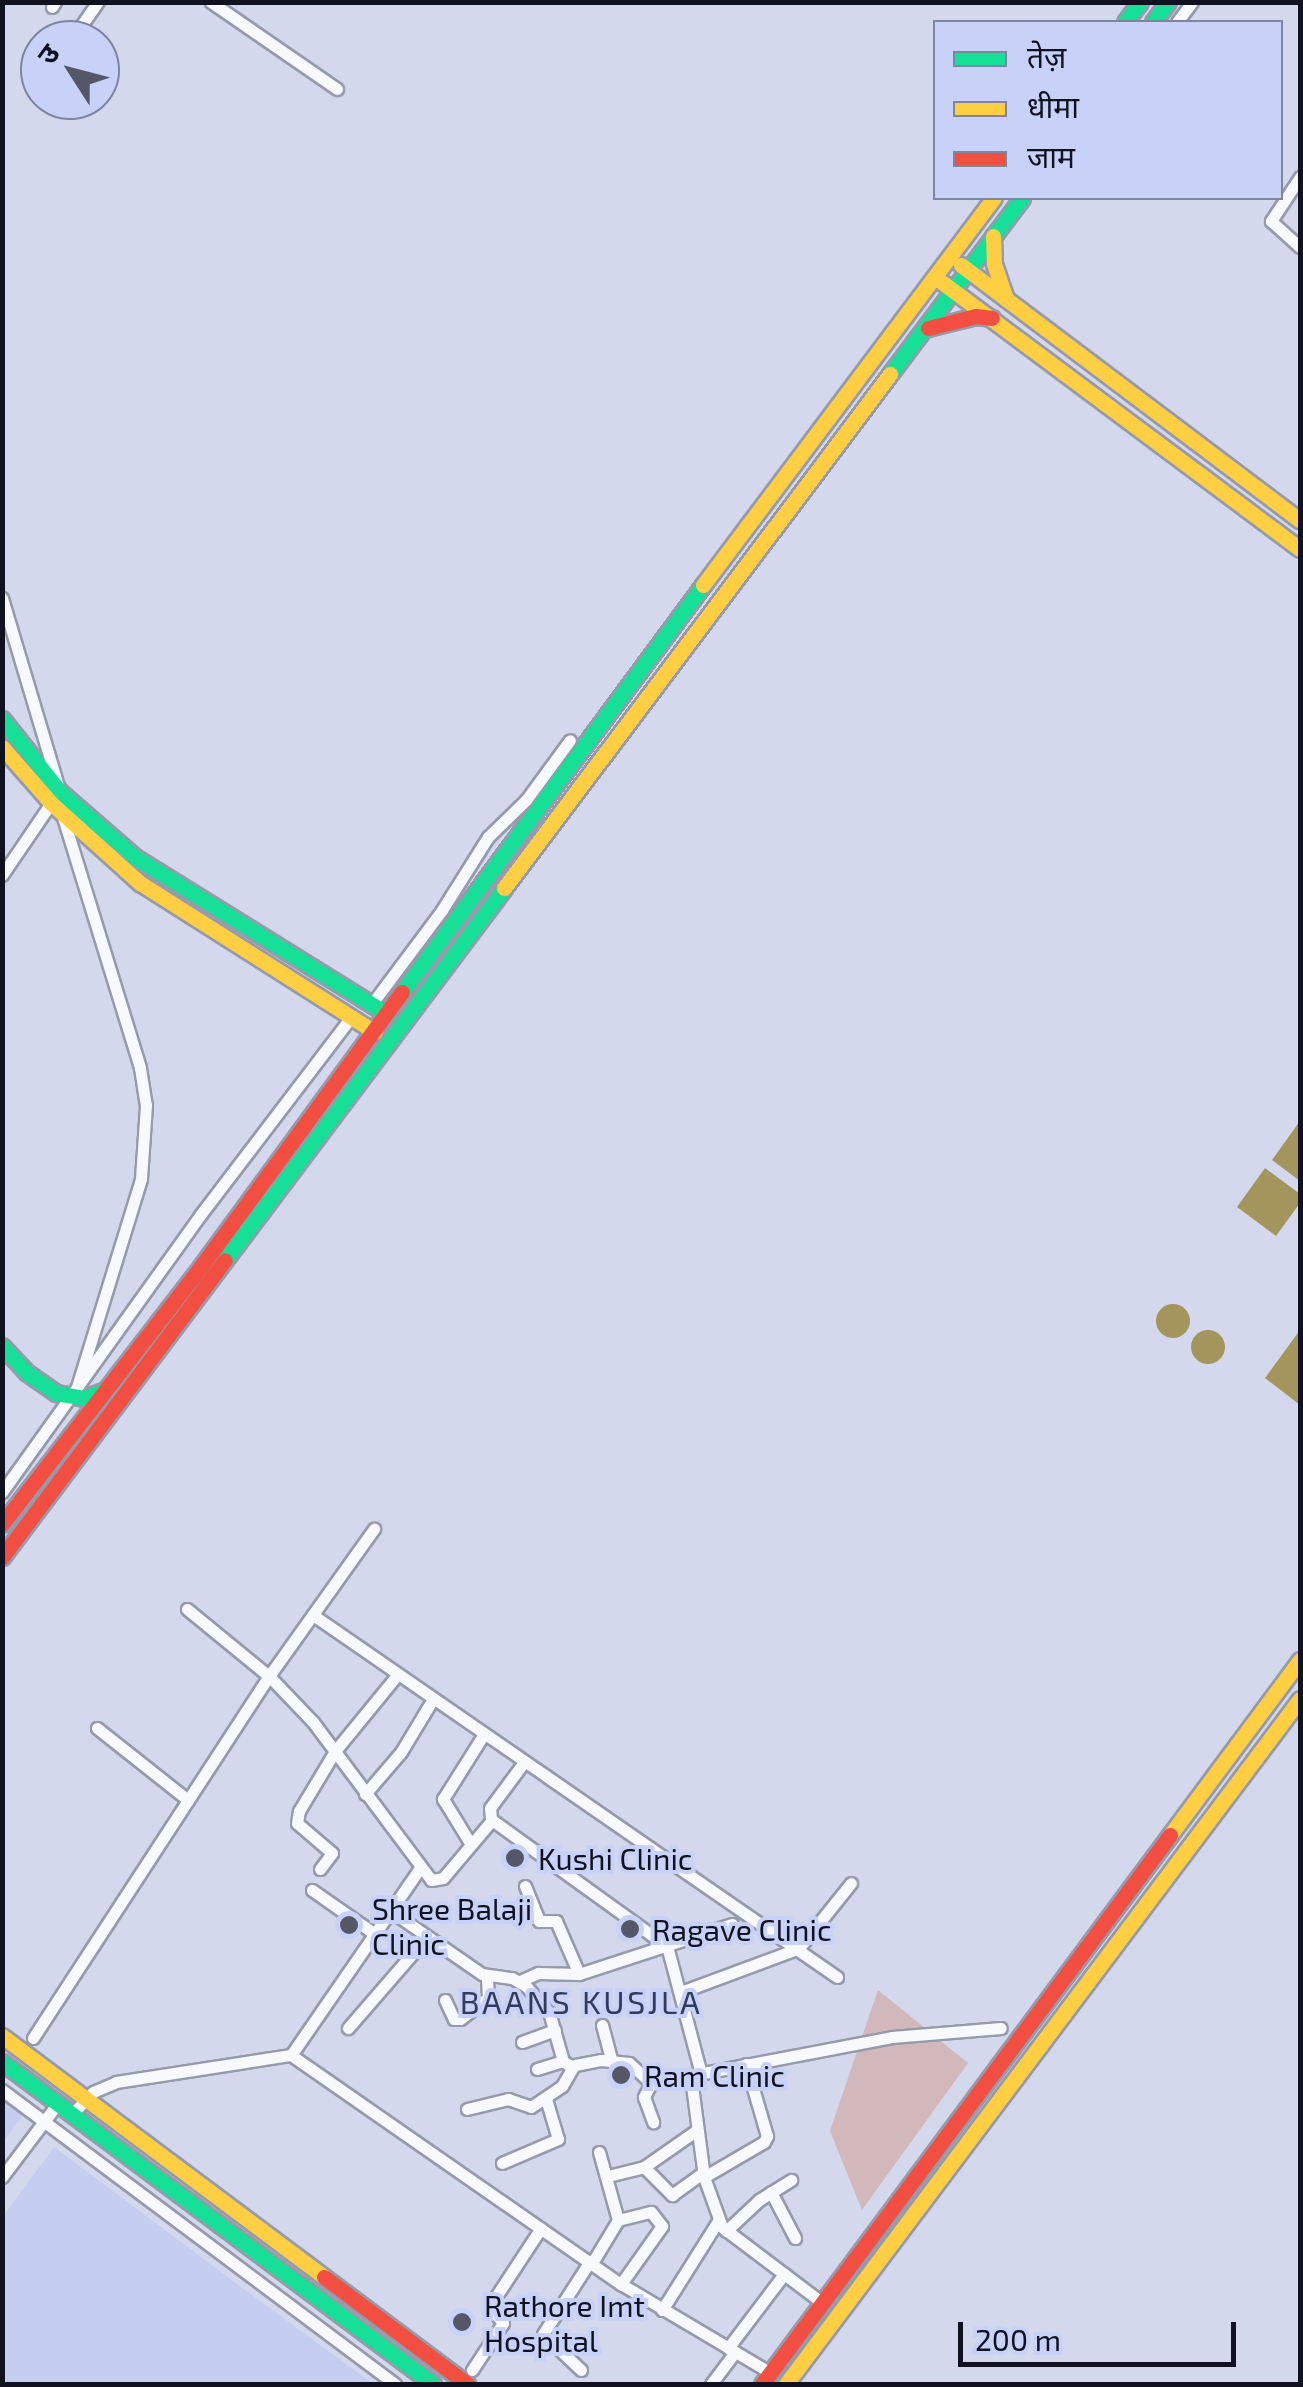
<!DOCTYPE html>
<html>
<head>
<meta charset="utf-8">
<style>
	body { margin:0 }
	#map { position:relative; width:1303px; height:2387px; overflow:hidden; background:#d3d8ed; font-family:"Exo 2","Noto Sans Devanagari",sans-serif }
	div>[style] { position:absolute }
	[style*='--x'] { left:calc(var(--x)*1px); top:calc(var(--y)*1px); width:calc(var(--w)*1px); rotate:calc(var(--a)*1deg) }
	.built>* { inset:0; background:#c5cef0 }
	.green>* { inset:0; background:#d2b8ba }
	.water>* { inset:0; background:#a3955b }
	.round { border-radius:50% }
	.roads { filter:drop-shadow(2px 0 #969aaa) drop-shadow(-2px 0 #969aaa) drop-shadow(0 2px #969aaa) drop-shadow(0 -2px #969aaa) }
	.street>* { height:11px; margin:-5.5px; padding:0 5.5px; transform-origin:5.5px; border-radius:5.5px; background:#f8f9fc }
	.fast>* { height:15px; margin:-7.5px; padding:0 7.5px; transform-origin:7.5px; border-radius:7.5px; background:#16e098 }
	.slow>* { height:15px; margin:-7.5px; padding:0 7.5px; transform-origin:7.5px; border-radius:7.5px; background:#ffcf43 }
	.jam>* { height:15px; margin:-7.5px; padding:0 7.5px; transform-origin:7.5px; border-radius:7.5px; background:#f24e42 }
	.dots>* { width:28px; height:28px; translate:-50% -50%; box-sizing:border-box; border:5px solid #c8d1f8; border-radius:50% }
	span { translate:-50% -50%; white-space:nowrap; text-align:center; line-height:1.15; -webkit-text-stroke:8px #c8d1f8; paint-order:stroke }
	.poi-label { font-size:30px; color:#10121f }
	.left { translate:0 -50%; text-align:left }
	.neighbourhood-label { font-size:32px; color:#343a5a; letter-spacing:2.5px }
	.frame { position:absolute; inset:0; border:5px solid #10121f; pointer-events:none }
	.legend { position:absolute; left:933px; top:20px; width:350px; height:180px; box-sizing:border-box; background:#c8d1f8; border:2px solid #7e85a1; margin:0; padding:12px 18px; list-style:none; font-size:30px; color:#10121f }
	.legend li { display:flex; align-items:center; gap:20px; height:50px }
	.legend b { width:50px; border:2px solid #7e85a1 }
	.north { position:absolute; left:20px; top:20px; width:100px; height:100px; box-sizing:border-box; background:#c8d1f8; border:2px solid #7e85a1; border-radius:50%; rotate:306deg; font-size:28px; font-weight:700; line-height:40px; text-align:center; color:#10121f }
	.north::after { content:''; display:block; margin:auto; width:35px; height:45px; background:#545767; clip-path:polygon(50% 0,100% 100%,50% 72%,0 100%) }
	.scale { position:absolute; left:958px; top:2322px; width:278px; height:45px; box-sizing:border-box; border:5px solid #10121f; border-top:0; padding-left:12px; font-size:30px; line-height:35px; white-space:nowrap; color:#10121f; -webkit-text-stroke:8px #c8d1f8; paint-order:stroke }
</style>
</head>
<body>
<div id="map">
	<div class="built">
		<div style="clip-path:polygon(2px 2100px,23px 2115px,3px 2142px,2px 2142px)"></div>
		<div style="clip-path:polygon(54px 2147px,233px 2281px,373px 2384px,3px 2384px,3px 2216px)"></div>
	</div>
	<div class="green">
		<div style="clip-path:polygon(878px 1990px,968px 2063px,862px 2210px,830px 2131px)"></div>
	</div>
	<div class="water">
		<div style="clip-path:polygon(1300px 1121px,1300px 1181px,1272px 1160px)"></div>
		<div style="clip-path:polygon(1265px 1168px,1300px 1194px,1300px 1203px,1276px 1236px,1237px 1207px)"></div>
		<div class="round" style="left:1156px;top:1304px;width:34px;height:34px"></div>
		<div style="clip-path:polygon(1300px 1330px,1300px 1405px,1265px 1378px)"></div>
		<div class="round" style="left:1191px;top:1330px;width:34px;height:34px"></div>
	</div>
	<div class="roads">
		<div class="street">
			<div style="--x:211;--y:2;--w:153;--a:34.6"></div>
			<div style="--x:52;--y:7;--w:6;--a:-59"></div>
			<div style="--x:1177;--y:22;--w:25;--a:-53"></div>
			<div style="--x:76;--y:33;--w:38;--a:-55"></div>
			<div style="--x:1300;--y:177;--w:53;--a:123.4"></div>
			<div style="--x:1271;--y:221;--w:39;--a:42"></div>
			<div style="--x:2;--y:598;--w:196;--a:73.4"></div>
			<div style="--x:62;--y:814;--w:266;--a:72.9"></div>
			<div style="--x:140;--y:1068;--w:37;--a:81"></div>
			<div style="--x:146;--y:1105;--w:74;--a:93.9"></div>
			<div style="--x:141;--y:1179;--w:228;--a:107.1"></div>
			<div style="--x:2;--y:875;--w:87;--a:-55.8"></div>
			<div style="--x:371;--y:1005;--w:119;--a:-53.2"></div>
			<div style="--x:442;--y:910;--w:86;--a:-57.8"></div>
			<div style="--x:488;--y:837;--w:53;--a:-44.2"></div>
			<div style="--x:526;--y:800;--w:74;--a:-53.7"></div>
			<div style="--x:2;--y:1492;--w:342;--a:-54.4"></div>
			<div style="--x:201;--y:1214;--w:248;--a:-52.7"></div>
			<div style="--x:187;--y:1609;--w:106;--a:39.3"></div>
			<div style="--x:269;--y:1676;--w:64;--a:46.3"></div>
			<div style="--x:313;--y:1722;--w:197;--a:53.2"></div>
			<div style="--x:431;--y:1880;--w:12;--a:-9"></div>
			<div style="--x:443;--y:1878;--w:76;--a:-49.8"></div>
			<div style="--x:492;--y:1820;--w:216;--a:35.8"></div>
			<div style="--x:667;--y:1946;--w:132;--a:75.1"></div>
			<div style="--x:313;--y:1615;--w:637;--a:34.64"></div>
			<div style="--x:97;--y:1728;--w:116;--a:38.4"></div>
			<div style="--x:365;--y:1794;--w:55;--a:-49.4"></div>
			<div style="--x:401;--y:1752;--w:62;--a:-58.9"></div>
			<div style="--x:491;--y:1819;--w:11;--a:-95"></div>
			<div style="--x:490;--y:1808;--w:57;--a:-53.5"></div>
			<div style="--x:470;--y:1843;--w:52;--a:-121.5"></div>
			<div style="--x:443;--y:1799;--w:77;--a:-57.8"></div>
			<div style="--x:320;--y:1869;--w:20;--a:-53"></div>
			<div style="--x:332;--y:1853;--w:46;--a:-139.4"></div>
			<div style="--x:297;--y:1823;--w:12;--a:-81"></div>
			<div style="--x:299;--y:1811;--w:70;--a:-59"></div>
			<div style="--x:335;--y:1751;--w:99;--a:-50.7"></div>
			<div style="--x:525;--y:1886;--w:38;--a:68"></div>
			<div style="--x:539;--y:1921;--w:17;--a:0"></div>
			<div style="--x:556;--y:1921;--w:58;--a:66.5"></div>
			<div style="--x:312;--y:1890;--w:73;--a:35"></div>
			<div style="--x:388;--y:1909;--w:114;--a:34.7"></div>
			<div style="--x:482;--y:1974;--w:30;--a:8"></div>
			<div style="--x:512;--y:1978;--w:16;--a:30"></div>
			<div style="--x:526;--y:1986;--w:35;--a:49"></div>
			<div style="--x:549;--y:2012;--w:51;--a:74.1"></div>
			<div style="--x:563;--y:2061;--w:9;--a:36"></div>
			<div style="--x:570;--y:2066;--w:32;--a:-11"></div>
			<div style="--x:601;--y:2060;--w:28;--a:6"></div>
			<div style="--x:629;--y:2063;--w:30;--a:42"></div>
			<div style="--x:651;--y:2083;--w:245;--a:-10.8"></div>
			<div style="--x:892;--y:2037;--w:109;--a:-4.7"></div>
			<div style="--x:520;--y:1981;--w:20;--a:-24"></div>
			<div style="--x:538;--y:1973;--w:41;--a:1.4"></div>
			<div style="--x:579;--y:1974;--w:161;--a:-18.1"></div>
			<div style="--x:681;--y:1992;--w:126;--a:-20.4"></div>
			<div style="--x:799;--y:1948;--w:83;--a:-51.3"></div>
			<div style="--x:445;--y:2000;--w:21;--a:65"></div>
			<div style="--x:454;--y:2019;--w:6;--a:0"></div>
			<div style="--x:460;--y:2019;--w:35;--a:-37"></div>
			<div style="--x:488;--y:1998;--w:22;--a:-93"></div>
			<div style="--x:602;--y:2025;--w:38;--a:75"></div>
			<div style="--x:348;--y:2028;--w:119;--a:-49.1"></div>
			<div style="--x:33;--y:2038;--w:432;--a:-56.9"></div>
			<div style="--x:269;--y:1676;--w:181;--a:-54.5"></div>
			<div style="--x:522;--y:2042;--w:35;--a:-20"></div>
			<div style="--x:291;--y:2055;--w:402;--a:34.8"></div>
			<div style="--x:621;--y:2284;--w:174;--a:30.7"></div>
			<div style="--x:537;--y:2069;--w:27;--a:-17"></div>
			<div style="--x:691;--y:2078;--w:100;--a:82.5"></div>
			<div style="--x:704;--y:2177;--w:53;--a:70.2"></div>
			<div style="--x:722;--y:2227;--w:123;--a:37.1"></div>
			<div style="--x:651;--y:2083;--w:16;--a:117"></div>
			<div style="--x:644;--y:2097;--w:27;--a:70"></div>
			<div style="--x:2;--y:2090;--w:491;--a:36.8"></div>
			<div style="--x:467;--y:2109;--w:42;--a:-13.7"></div>
			<div style="--x:508;--y:2099;--w:24;--a:19"></div>
			<div style="--x:531;--y:2107;--w:37;--a:-34"></div>
			<div style="--x:562;--y:2086;--w:22;--a:-60"></div>
			<div style="--x:72;--y:2114;--w:30;--a:-46"></div>
			<div style="--x:93;--y:2092;--w:25;--a:-23"></div>
			<div style="--x:116;--y:2082;--w:177;--a:-8.8"></div>
			<div style="--x:291;--y:2055;--w:227;--a:-55.4"></div>
			<div style="--x:599;--y:2152;--w:71;--a:74.4"></div>
			<div style="--x:502;--y:2163;--w:61;--a:-23.2"></div>
			<div style="--x:558;--y:2139;--w:42;--a:-106.7"></div>
			<div style="--x:644;--y:2167;--w:40;--a:45"></div>
			<div style="--x:672;--y:2195;--w:39;--a:-36"></div>
			<div style="--x:608;--y:2176;--w:37;--a:-14"></div>
			<div style="--x:644;--y:2167;--w:65;--a:-34.9"></div>
			<div style="--x:2;--y:2177;--w:93;--a:-52.9"></div>
			<div style="--x:704;--y:2177;--w:69;--a:-30.3"></div>
			<div style="--x:764;--y:2142;--w:7;--a:-63"></div>
			<div style="--x:767;--y:2136;--w:75;--a:-106.3"></div>
			<div style="--x:771;--y:2192;--w:52;--a:62.4"></div>
			<div style="--x:726;--y:2231;--w:45;--a:-43.2"></div>
			<div style="--x:759;--y:2200;--w:38;--a:-32"></div>
			<div style="--x:592;--y:2263;--w:50;--a:-58.8"></div>
			<div style="--x:618;--y:2220;--w:34;--a:-14"></div>
			<div style="--x:651;--y:2212;--w:18;--a:52"></div>
			<div style="--x:662;--y:2226;--w:71;--a:125.3"></div>
			<div style="--x:662;--y:2310;--w:105;--a:-57.8"></div>
			<div style="--x:728;--y:2348;--w:93;--a:-52.9"></div>
			<div style="--x:472;--y:2370;--w:56;--a:-56.6"></div>
			<div style="--x:503;--y:2323;--w:18;--a:-128"></div>
			<div style="--x:492;--y:2309;--w:8;--a:-83"></div>
			<div style="--x:493;--y:2301;--w:87;--a:-56.7"></div>
			<div style="--x:581;--y:2370;--w:52;--a:-136.5"></div>
			<div style="--x:543;--y:2334;--w:87;--a:-57.2"></div>
			<div style="--x:711;--y:2384;--w:40;--a:-53"></div>
		</div>
		<div class="fast">
			<div style="--x:1125;--y:22;--w:25;--a:-53"></div>
			<div style="--x:1153;--y:22;--w:25;--a:-53"></div>
			<div style="--x:890;--y:374;--w:220;--a:-53.1"></div>
			<div style="--x:2;--y:719;--w:93;--a:51.5"></div>
			<div style="--x:60;--y:792;--w:99;--a:40.9"></div>
			<div style="--x:135;--y:857;--w:297;--a:31.9"></div>
			<div style="--x:402;--y:992;--w:506;--a:-53.51"></div>
			<div style="--x:225;--y:1260;--w:465;--a:-53.1"></div>
			<div style="--x:2;--y:1346;--w:35;--a:47"></div>
			<div style="--x:26;--y:1372;--w:37;--a:35"></div>
			<div style="--x:56;--y:1393;--w:28;--a:10"></div>
			<div style="--x:84;--y:1398;--w:20;--a:-20"></div>
			<div style="--x:2;--y:2062;--w:538;--a:36.76"></div>
		</div>
		<div class="slow">
			<div style="--x:993;--y:236;--w:28;--a:88"></div>
			<div style="--x:994;--y:264;--w:37;--a:71"></div>
			<div style="--x:961;--y:265;--w:424;--a:37"></div>
			<div style="--x:935;--y:277;--w:455;--a:36.7"></div>
			<div style="--x:703;--y:585;--w:484;--a:-53.1"></div>
			<div style="--x:2;--y:747;--w:74;--a:48.8"></div>
			<div style="--x:51;--y:803;--w:120;--a:42"></div>
			<div style="--x:140;--y:883;--w:278;--a:32.4"></div>
			<div style="--x:504;--y:888;--w:643;--a:-53.09"></div>
			<div style="--x:1170;--y:1835;--w:218;--a:-53.4"></div>
			<div style="--x:2;--y:2036;--w:402;--a:36.8"></div>
			<div style="--x:786;--y:2384;--w:856;--a:-53.12"></div>
		</div>
		<div class="jam">
			<div style="--x:928;--y:328;--w:49;--a:-14"></div>
			<div style="--x:976;--y:316;--w:16;--a:7"></div>
			<div style="--x:2;--y:1524;--w:314;--a:-52.3"></div>
			<div style="--x:194;--y:1276;--w:352;--a:-53.8"></div>
			<div style="--x:2;--y:1557;--w:371;--a:-53.1"></div>
			<div style="--x:324;--y:2277;--w:179;--a:36.8"></div>
			<div style="--x:762;--y:2384;--w:684;--a:-53.38"></div>
		</div>
	</div>
	<div class="dots">
		<div style="left:515px;top:1858px;background:#545767"></div>
		<div style="left:349px;top:1925px;background:#545767"></div>
		<div style="left:630px;top:1929px;background:#545767"></div>
		<div style="left:621px;top:2075px;background:#545767"></div>
		<div style="left:462px;top:2322px;background:#545767"></div>
	</div>
	<div class="poi-label">
		<span class="left" style="left:538px;top:1858px">Kushi Clinic</span>
		<span class="left" style="left:372px;top:1925px">Shree Balaji<br>Clinic</span>
		<span class="left" style="left:652px;top:1929px">Ragave Clinic</span>
		<span class="left" style="left:644px;top:2075px">Ram Clinic</span>
		<span class="left" style="left:484px;top:2322px">Rathore Imt<br>Hospital</span>
	</div>
	<div class="neighbourhood-label">
		<span style="left:581px;top:2001px">BAANS KUSJLA</span>
	</div>
	<div class="frame"></div>
	<ul class="legend">
	<li><b style="height:12px;background:#16e098"></b>तेज़</li>
	<li><b style="height:12px;background:#ffcf43"></b>धीमा</li>
	<li><b style="height:12px;background:#f24e42"></b>जाम</li>
	</ul>
	<div class="north">उ</div>
	<div class="scale">200 m</div>
</div>
</body>
</html>
